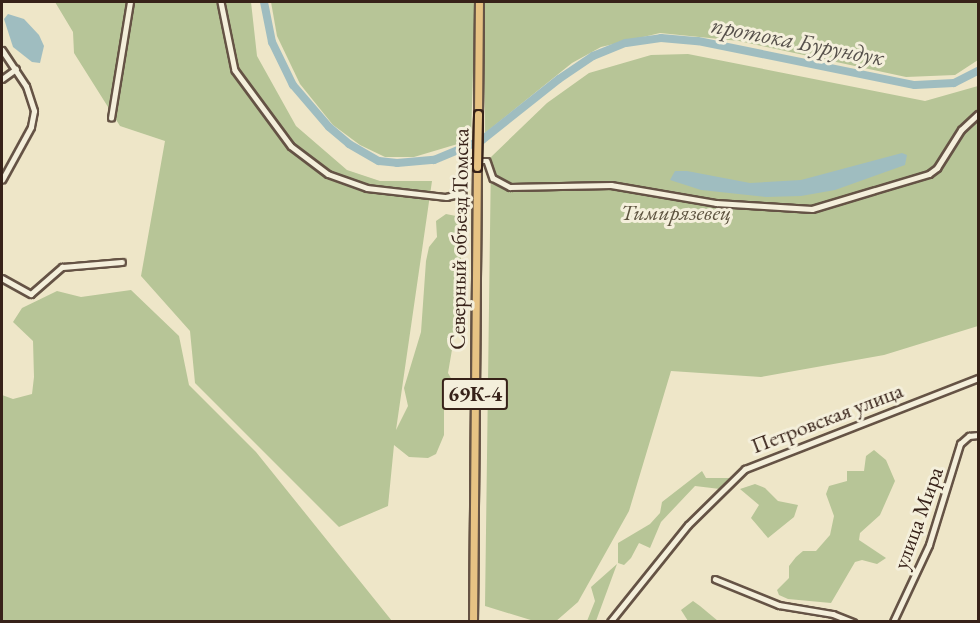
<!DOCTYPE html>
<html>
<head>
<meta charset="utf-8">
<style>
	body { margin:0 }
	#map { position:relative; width:980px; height:623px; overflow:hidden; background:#eee6c8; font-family:"EB Garamond",serif }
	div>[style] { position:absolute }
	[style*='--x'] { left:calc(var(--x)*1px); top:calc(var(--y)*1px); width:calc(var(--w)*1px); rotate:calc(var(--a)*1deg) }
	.green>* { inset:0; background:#b7c597 }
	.water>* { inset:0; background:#9fbdc0 }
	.river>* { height:8px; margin:-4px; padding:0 4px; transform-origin:4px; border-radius:4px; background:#9fbdc0 }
	.roads { filter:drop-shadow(2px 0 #655345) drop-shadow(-2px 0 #655345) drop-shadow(0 2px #655345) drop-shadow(0 -2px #655345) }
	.minor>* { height:4.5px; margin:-2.25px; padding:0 2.25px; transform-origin:2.25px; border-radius:2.25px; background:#f4efdb }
	.tertiary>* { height:5px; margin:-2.5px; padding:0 2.5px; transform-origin:2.5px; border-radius:2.5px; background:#f4efdb }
	.primary>* { height:7px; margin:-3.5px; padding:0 3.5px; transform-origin:3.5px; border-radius:3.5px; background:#e7c384 }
	.bridges { filter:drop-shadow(2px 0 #372219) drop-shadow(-2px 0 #372219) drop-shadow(0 2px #372219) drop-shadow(0 -2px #372219) }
	.primary-bridge>* { height:7px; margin:-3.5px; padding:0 3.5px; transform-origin:3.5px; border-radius:3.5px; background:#e7c384 }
	span { translate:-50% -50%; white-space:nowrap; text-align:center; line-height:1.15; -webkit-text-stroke:6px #f4efdb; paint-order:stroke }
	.shield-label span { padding:2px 4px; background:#f4efdb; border:2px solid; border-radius:4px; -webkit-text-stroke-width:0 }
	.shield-label { font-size:21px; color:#372219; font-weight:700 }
	.park-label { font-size:22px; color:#5d533f; font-style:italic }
	.street-label { font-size:22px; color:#372219 }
	.water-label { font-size:24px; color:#56504b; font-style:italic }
	.frame { position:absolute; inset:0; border:3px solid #372219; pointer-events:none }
</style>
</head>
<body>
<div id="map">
	<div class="green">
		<div style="clip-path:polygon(55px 2px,251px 2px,257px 56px,296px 126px,347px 170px,380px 181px,432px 181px,396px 430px,408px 406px,404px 388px,421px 332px,426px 261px,429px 247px,437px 237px,436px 221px,446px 214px,461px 217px,461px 297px,448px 373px,452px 380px,444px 409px,444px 435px,436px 454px,428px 458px,409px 457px,394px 445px,388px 506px,339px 527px,195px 383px,190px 331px,141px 276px,165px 141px,120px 126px,74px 53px,73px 32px)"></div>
		<div style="clip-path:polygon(271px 2px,475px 2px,471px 140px,414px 157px,385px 157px,360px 145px,333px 125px,300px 84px,277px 36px)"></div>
		<div style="clip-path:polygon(483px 2px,978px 2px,978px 60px,955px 75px,906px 77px,739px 41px,660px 33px,601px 47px,572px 63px,485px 133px)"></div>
		<div style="clip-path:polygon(688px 54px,925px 101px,978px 86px,978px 326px,884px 355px,761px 377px,671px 371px,629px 511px,578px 602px,555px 622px,534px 621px,485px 606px,491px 157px,547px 103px,589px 73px,651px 55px)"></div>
		<div style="clip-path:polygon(131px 290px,179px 336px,189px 385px,256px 452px,392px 621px,2px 621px,2px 395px,13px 399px,32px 394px,34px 377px,33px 341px,13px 322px,22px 308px,57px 291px,81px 297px)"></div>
		<div style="clip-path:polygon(874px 450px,886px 460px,895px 481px,880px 515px,860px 533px,859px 540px,886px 558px,877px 564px,862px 560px,855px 562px,831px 603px,788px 599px,779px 595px,777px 590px,789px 578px,789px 566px,796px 557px,803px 551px,816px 551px,830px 535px,834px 516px,826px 494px,829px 486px,847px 481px,847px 471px,864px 471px,866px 456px)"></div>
		<div style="clip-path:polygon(702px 471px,706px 478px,731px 478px,720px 489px,695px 486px,661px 522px,650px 548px,639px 543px,631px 558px,624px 565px,618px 563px,618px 543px,650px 524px,660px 513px,662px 502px)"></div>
		<div style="clip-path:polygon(755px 484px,765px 488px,778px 501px,798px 505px,794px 517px,768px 538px,751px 518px,759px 505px,740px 489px)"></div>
		<div style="clip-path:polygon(617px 564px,596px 621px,587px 621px,595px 601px,591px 587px)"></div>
		<div style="clip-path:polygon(693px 601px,700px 606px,718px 621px,688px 621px,681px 610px)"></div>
	</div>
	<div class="water">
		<div style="clip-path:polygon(8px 14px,24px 19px,39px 35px,44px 46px,40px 63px,32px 62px,13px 47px,4px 19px)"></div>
		<div style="clip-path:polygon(902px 153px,907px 155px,905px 165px,835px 190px,801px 196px,766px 197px,701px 190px,670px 180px,675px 171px,687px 171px,750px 183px,801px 180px)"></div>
	</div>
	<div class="river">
		<div style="--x:264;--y:2;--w:41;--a:78.7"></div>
		<div style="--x:272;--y:42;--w:48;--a:64"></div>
		<div style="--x:293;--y:85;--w:55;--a:49.4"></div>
		<div style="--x:329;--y:127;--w:26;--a:40"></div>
		<div style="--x:349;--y:144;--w:34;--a:30"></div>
		<div style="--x:379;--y:161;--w:18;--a:6"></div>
		<div style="--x:397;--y:163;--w:37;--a:-5"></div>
		<div style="--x:434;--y:160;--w:52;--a:-22.6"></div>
		<div style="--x:482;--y:140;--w:98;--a:-38.4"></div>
		<div style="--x:559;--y:79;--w:41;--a:-34.1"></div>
		<div style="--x:593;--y:56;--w:35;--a:-22"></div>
		<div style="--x:626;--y:43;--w:35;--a:-8"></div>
		<div style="--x:661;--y:38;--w:37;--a:5"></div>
		<div style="--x:698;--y:41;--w:221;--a:11.5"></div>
		<div style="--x:915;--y:85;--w:39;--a:-3"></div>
		<div style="--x:954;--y:83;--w:27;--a:-27"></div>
	</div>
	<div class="roads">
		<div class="minor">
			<div style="--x:221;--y:2;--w:69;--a:78.4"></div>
			<div style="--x:235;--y:70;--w:94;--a:53.6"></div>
			<div style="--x:291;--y:146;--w:46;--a:37.1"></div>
			<div style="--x:328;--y:174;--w:41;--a:19.7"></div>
			<div style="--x:367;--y:188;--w:80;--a:6.5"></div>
			<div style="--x:446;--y:197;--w:17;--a:-13"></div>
			<div style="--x:2;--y:79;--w:17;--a:-36"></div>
			<div style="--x:111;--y:118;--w:118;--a:-80.7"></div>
			<div style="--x:469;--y:161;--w:18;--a:0"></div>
			<div style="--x:487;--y:161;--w:18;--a:71"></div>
			<div style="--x:493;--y:178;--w:19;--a:28"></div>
			<div style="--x:510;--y:187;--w:101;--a:-1.1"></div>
			<div style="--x:611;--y:185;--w:107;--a:9.7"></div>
			<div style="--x:716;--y:203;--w:96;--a:3.6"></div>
			<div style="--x:812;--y:209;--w:122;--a:-16.7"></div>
			<div style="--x:929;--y:174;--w:10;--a:-37"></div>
			<div style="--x:937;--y:168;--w:45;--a:-57.7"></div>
			<div style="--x:961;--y:130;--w:23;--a:-43"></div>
			<div style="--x:2;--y:278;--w:33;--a:29"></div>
			<div style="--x:31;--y:294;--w:41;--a:-41.1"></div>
			<div style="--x:62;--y:267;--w:60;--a:-4.8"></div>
			<div style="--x:715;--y:579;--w:69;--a:22.1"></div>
			<div style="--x:779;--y:605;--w:55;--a:9.5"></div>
			<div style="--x:833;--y:614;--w:22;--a:22"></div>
			<div style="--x:610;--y:622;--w:124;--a:-51.2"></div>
			<div style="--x:688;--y:525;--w:80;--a:-44.5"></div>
			<div style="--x:745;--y:469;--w:250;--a:-21.3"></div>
			<div style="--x:893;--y:622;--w:85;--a:-64.9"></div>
			<div style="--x:929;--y:545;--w:106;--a:-72.9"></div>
			<div style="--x:960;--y:444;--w:12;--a:-42"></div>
			<div style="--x:969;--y:436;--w:9;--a:-6"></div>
		</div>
		<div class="tertiary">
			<div style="--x:2;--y:50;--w:43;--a:56.3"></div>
			<div style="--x:26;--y:86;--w:26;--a:72"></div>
			<div style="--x:34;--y:111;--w:16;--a:101"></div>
			<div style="--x:31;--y:127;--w:60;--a:118.7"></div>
		</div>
		<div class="primary">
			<div style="--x:478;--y:114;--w:112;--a:-89.5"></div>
			<div style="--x:473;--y:622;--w:455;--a:-89.5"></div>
		</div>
	</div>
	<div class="bridges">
		<div class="primary-bridge">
			<div style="--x:477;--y:167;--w:53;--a:-88.9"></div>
		</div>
	</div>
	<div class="shield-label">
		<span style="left:475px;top:394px">69К-4</span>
	</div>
	<div class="park-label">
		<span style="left:676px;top:213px">Тимирязевец</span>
	</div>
	<div class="street-label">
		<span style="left:459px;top:239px;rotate:-89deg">Северный объезд Томска</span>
		<span style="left:827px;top:418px;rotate:-21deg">Петровская улица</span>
		<span style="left:918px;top:518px;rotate:-70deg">улица Мира</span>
	</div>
	<div class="water-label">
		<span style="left:798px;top:41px;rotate:11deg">протока Бурундук</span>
	</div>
	<div class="frame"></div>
</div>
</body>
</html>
